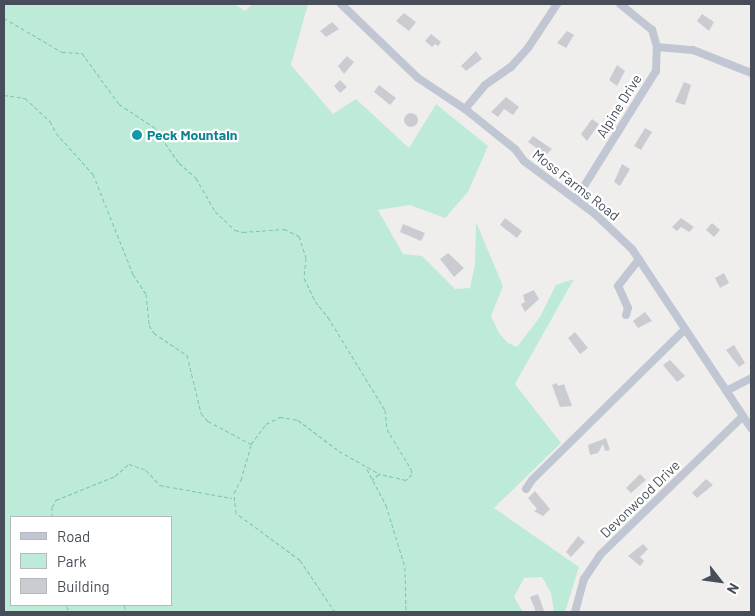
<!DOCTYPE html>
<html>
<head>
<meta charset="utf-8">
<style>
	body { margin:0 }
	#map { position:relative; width:755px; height:616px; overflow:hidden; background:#f0eeed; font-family:Barlow,sans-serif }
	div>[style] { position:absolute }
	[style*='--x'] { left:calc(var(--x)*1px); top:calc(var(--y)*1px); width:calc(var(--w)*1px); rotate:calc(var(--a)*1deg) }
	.green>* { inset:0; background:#beebd7 }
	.building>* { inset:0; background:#caccd2 }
	.round { border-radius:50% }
	.path>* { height:1px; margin-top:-0.5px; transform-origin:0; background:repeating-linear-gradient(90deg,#78c7ac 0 4px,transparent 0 6.5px) }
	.minor>* { height:8px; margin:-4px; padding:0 4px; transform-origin:4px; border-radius:4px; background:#c1c7d2 }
	.dots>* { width:14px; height:14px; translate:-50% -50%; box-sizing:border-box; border:2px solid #fff; border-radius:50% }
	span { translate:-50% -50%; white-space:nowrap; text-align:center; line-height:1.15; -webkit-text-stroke:4.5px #fff; paint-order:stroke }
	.street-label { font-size:14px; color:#474e59 }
	.culture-label { font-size:14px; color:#0d838f; font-weight:700 }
	.left { translate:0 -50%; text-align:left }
	.frame { position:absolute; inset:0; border:5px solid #474e59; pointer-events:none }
	.legend { position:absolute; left:10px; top:516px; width:162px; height:90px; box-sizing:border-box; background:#fff; border:1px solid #b5b8bd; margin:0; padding:6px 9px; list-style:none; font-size:15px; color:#474e59 }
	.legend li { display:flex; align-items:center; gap:10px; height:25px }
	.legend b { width:25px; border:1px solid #b5b8bd }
	.north { position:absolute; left:695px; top:556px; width:50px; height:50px; -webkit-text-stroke:4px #fff; paint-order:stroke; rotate:120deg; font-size:14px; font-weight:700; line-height:20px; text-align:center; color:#474e59 }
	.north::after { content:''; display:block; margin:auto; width:18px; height:22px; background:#474e59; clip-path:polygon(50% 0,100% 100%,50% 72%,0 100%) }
</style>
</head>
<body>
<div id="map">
	<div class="green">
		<div style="clip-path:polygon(evenodd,4px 4px,235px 4px,245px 11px,252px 4px,308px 4px,291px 65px,333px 114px,356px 99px,409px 148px,436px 104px,488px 146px,468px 192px,445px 218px,410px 205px,378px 210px,403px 254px,422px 256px,455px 289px,470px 288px,475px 265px,476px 222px,503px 286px,491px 316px,499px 333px,508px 343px,517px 347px,540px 317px,556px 285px,574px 279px,515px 384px,561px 443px,494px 508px,579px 567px,565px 612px,554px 612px,551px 593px,542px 577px,524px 578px,514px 597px,523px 612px,4px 612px,4px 4px,11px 517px,171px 517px,171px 605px,11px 605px,11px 517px)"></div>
	</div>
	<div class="building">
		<div style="clip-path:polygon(404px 13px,416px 22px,409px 31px,396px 21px)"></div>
		<div style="clip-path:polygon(702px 14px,714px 22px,709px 31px,697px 21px)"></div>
		<div style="clip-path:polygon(332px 22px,339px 29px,326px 37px,320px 31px)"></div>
		<div style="clip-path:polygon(567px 31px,574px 35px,566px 48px,557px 43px)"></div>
		<div style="clip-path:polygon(431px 34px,441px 42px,438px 46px,435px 44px,432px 47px,425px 41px)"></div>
		<div style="clip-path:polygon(476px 51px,482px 59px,466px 71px,461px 66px)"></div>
		<div style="clip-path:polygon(347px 56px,354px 62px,344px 74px,338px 66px)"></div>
		<div style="clip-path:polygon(617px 65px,625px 71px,617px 86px,609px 80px)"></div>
		<div style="clip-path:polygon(340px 80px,347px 87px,340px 93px,334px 86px)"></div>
		<div style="clip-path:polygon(684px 82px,691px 85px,685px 105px,675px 102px)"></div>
		<div style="clip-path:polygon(379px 85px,396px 98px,390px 105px,374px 92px)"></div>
		<div style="clip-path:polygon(506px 97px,519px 107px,513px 115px,504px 109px,498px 117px,491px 112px)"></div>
		<div class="round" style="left:404px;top:113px;width:14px;height:14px"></div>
		<div style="clip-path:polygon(592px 119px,599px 124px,587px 141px,581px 134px)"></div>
		<div style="clip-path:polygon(645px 128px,652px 132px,641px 150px,634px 146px)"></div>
		<div style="clip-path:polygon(533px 136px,552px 149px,546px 155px,528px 142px)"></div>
		<div style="clip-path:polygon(622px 164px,630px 169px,620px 186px,614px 182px)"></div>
		<div style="clip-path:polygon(505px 218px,522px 231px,517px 238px,500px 225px)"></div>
		<div style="clip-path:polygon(681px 218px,694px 227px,689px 232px,681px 227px,677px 231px,672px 227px)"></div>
		<div style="clip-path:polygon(712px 223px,720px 230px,714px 237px,706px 230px)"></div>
		<div style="clip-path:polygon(403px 224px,425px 233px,421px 241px,400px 232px)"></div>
		<div style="clip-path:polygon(448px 253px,464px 268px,454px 277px,440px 259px)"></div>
		<div style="clip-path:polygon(724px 273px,729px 283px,720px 288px,715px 278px)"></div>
		<div style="clip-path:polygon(534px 290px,539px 299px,525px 312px,521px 304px,525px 302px,523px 295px)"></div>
		<div style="clip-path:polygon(645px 312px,652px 321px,638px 328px,633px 321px)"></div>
		<div style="clip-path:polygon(575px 332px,588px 348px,580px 354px,568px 338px)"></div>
		<div style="clip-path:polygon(734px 345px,745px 363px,739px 367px,726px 350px)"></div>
		<div style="clip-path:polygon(670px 360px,685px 376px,677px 382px,663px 365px)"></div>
		<div style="clip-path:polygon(557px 383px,558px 386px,564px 384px,572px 406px,560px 407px,552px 385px)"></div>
		<div style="clip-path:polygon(606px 438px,610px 450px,605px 451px,603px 444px,598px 453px,590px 455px,588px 445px)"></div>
		<div style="clip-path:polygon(640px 474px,646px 480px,631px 493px,626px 488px)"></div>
		<div style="clip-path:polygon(706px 479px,713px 485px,697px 498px,692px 493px)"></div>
		<div style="clip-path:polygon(535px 491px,550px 509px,543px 516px,534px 511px,537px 509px,528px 498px)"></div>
		<div style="clip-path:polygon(578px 536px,585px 542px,571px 557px,566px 552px)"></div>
		<div style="clip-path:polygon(643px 544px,648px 549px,640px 557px,644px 561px,640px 566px,628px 556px)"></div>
		<div style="clip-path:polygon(538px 594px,544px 611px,541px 612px,536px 612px,530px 597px)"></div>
	</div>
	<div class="path">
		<div style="--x:4;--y:18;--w:67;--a:30.4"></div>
		<div style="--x:62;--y:52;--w:20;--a:3"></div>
		<div style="--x:82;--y:53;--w:63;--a:54"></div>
		<div style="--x:119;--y:104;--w:42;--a:33.3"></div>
		<div style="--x:154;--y:127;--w:44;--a:55.2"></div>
		<div style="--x:179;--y:163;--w:23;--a:41"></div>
		<div style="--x:196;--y:178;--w:38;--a:60"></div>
		<div style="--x:215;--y:211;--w:28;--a:44"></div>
		<div style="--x:235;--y:230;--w:8;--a:14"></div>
		<div style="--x:243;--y:232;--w:41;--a:-4.2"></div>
		<div style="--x:284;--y:229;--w:17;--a:25"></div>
		<div style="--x:299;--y:236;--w:23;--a:72"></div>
		<div style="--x:306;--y:258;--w:20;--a:96"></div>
		<div style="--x:304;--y:278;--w:25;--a:64"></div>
		<div style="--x:315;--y:301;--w:21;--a:51"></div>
		<div style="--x:328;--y:317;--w:109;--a:58.5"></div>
		<div style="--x:385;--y:410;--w:19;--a:84"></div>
		<div style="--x:387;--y:429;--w:47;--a:59"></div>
		<div style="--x:411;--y:469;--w:5;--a:79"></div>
		<div style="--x:412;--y:474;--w:8;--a:135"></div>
		<div style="--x:406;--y:480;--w:28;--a:-167"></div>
		<div style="--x:379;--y:474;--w:9;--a:139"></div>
		<div style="--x:4;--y:95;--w:21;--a:8"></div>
		<div style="--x:25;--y:98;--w:34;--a:43"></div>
		<div style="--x:50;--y:121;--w:13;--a:63"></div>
		<div style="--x:56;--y:133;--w:55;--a:47.9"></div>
		<div style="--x:93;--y:174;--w:108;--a:68.2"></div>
		<div style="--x:133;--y:274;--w:24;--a:57"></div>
		<div style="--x:146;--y:294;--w:31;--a:84"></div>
		<div style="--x:149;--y:325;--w:9;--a:58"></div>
		<div style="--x:154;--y:333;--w:40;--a:34"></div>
		<div style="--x:187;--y:355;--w:60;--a:76.4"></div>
		<div style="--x:201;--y:413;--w:11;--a:49"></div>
		<div style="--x:208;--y:421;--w:49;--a:28.1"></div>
		<div style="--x:367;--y:469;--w:41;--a:62.2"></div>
		<div style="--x:386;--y:505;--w:65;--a:73"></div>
		<div style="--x:405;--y:567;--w:45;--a:88.7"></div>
		<div style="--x:52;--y:517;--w:10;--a:-90"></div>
		<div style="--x:52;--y:507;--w:8;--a:-60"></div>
		<div style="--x:56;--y:500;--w:64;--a:-22.1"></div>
		<div style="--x:115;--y:476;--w:18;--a:-41"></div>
		<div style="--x:129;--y:464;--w:18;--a:19"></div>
		<div style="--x:146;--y:470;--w:21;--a:47"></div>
		<div style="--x:160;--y:485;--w:73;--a:10.2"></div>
		<div style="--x:124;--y:605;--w:7;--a:74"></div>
		<div style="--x:66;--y:606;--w:7;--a:56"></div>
		<div style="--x:335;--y:612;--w:63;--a:-123.9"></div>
		<div style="--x:300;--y:560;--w:79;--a:-143.7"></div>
		<div style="--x:236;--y:513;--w:20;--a:-96"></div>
		<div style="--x:234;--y:493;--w:15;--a:-62"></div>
		<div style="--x:241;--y:480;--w:37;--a:-74"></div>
		<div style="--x:251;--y:444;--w:25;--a:-53"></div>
		<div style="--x:266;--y:424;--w:16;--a:-27"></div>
		<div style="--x:280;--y:417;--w:18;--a:9"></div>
		<div style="--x:298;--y:420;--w:51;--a:37.1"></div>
		<div style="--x:339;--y:451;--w:45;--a:29.4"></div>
	</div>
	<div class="minor">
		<div style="--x:341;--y:4;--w:107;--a:43.9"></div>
		<div style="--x:418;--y:78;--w:56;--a:33.4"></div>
		<div style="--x:465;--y:109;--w:64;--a:38.7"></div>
		<div style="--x:515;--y:149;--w:15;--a:53"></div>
		<div style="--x:524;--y:161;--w:89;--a:36.7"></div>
		<div style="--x:595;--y:214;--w:51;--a:43.4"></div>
		<div style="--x:632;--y:249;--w:215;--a:56.4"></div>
		<div style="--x:657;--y:47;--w:36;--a:5"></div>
		<div style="--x:693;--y:50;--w:62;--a:21.6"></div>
		<div style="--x:465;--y:109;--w:31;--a:-50"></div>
		<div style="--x:485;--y:85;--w:32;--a:-35"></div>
		<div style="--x:511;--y:67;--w:25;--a:-48"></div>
		<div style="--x:528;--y:48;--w:53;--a:-56.6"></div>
		<div style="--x:576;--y:199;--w:151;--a:-58"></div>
		<div style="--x:656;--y:71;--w:24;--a:-88"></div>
		<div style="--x:657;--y:47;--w:18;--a:-106"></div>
		<div style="--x:652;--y:30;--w:41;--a:-140.9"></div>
		<div style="--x:626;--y:315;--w:7;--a:-74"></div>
		<div style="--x:628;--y:308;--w:24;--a:-114"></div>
		<div style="--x:618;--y:286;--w:34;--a:-52"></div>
		<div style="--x:726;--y:391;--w:28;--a:-27"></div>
		<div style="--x:526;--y:489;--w:11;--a:-56"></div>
		<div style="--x:532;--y:480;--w:215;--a:-44.6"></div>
		<div style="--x:575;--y:612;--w:34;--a:-75"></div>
		<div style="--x:584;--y:579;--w:29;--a:-56"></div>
		<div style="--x:600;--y:555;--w:199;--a:-44.2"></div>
	</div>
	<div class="dots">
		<div style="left:137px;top:135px;background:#0f9aa8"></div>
	</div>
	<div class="street-label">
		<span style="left:619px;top:106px;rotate:-58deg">Alpine Drive</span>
		<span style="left:576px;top:185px;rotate:38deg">Moss Farms Road</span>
		<span style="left:640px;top:499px;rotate:-44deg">Devonwood Drive</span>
	</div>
	<div class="culture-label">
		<span class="left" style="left:147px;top:135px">Peck Mountain</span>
	</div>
	<div class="frame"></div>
	<ul class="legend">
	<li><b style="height:6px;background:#c1c7d2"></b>Road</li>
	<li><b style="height:14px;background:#beebd7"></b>Park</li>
	<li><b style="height:14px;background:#caccd2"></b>Building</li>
	</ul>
	<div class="north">N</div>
</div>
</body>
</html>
